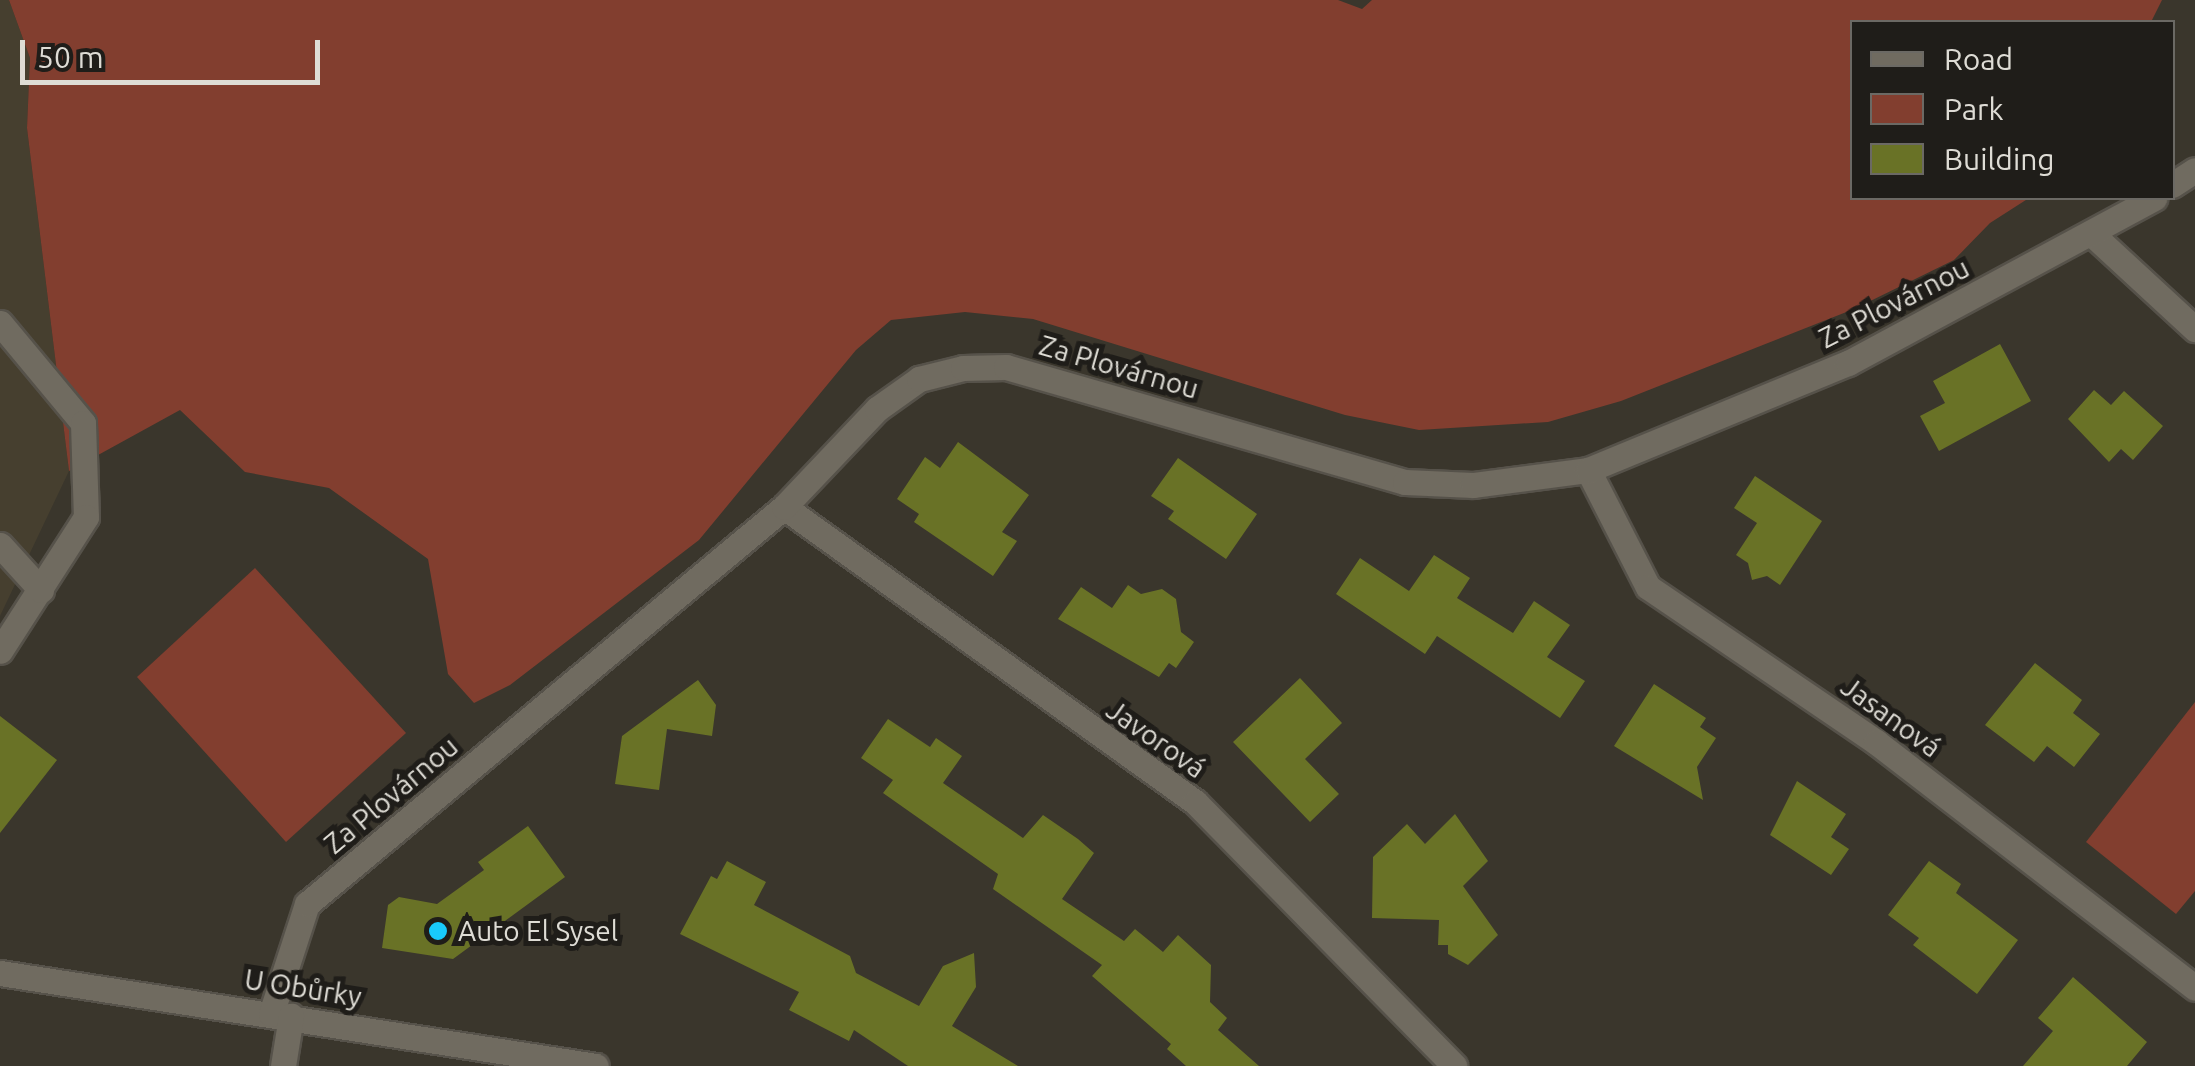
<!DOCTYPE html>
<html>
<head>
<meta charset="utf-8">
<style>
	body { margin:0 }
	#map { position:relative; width:2195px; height:1066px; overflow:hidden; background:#3a362c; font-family:Ubuntu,sans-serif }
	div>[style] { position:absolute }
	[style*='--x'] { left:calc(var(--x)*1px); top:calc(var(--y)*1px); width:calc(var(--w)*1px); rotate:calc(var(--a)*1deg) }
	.built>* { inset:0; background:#463f2f }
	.green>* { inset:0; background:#823e2f }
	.building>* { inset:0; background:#697226 }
	.roads { filter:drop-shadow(2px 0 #56524a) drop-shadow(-2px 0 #56524a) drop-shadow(0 2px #56524a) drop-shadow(0 -2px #56524a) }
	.minor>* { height:25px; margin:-12.5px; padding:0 12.5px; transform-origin:12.5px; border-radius:12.5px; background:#706b60 }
	.dots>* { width:28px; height:28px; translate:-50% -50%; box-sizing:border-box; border:5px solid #1f1d19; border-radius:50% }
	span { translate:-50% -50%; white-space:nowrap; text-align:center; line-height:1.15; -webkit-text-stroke:10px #1f1d19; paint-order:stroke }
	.street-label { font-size:28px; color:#dedcd5 }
	.poi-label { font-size:28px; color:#dedcd5 }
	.left { translate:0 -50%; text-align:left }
	.legend { position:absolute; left:1850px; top:20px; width:325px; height:180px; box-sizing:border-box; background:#1f1d19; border:2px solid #6b6964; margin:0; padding:12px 18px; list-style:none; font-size:30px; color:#dedcd5 }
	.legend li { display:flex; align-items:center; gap:20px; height:50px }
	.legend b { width:50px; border:2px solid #6b6964 }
	.scale { position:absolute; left:20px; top:40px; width:300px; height:45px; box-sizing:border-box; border:5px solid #dedcd5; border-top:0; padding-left:12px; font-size:30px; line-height:35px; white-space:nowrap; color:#dedcd5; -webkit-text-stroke:8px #1f1d19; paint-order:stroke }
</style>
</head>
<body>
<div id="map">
	<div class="built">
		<div style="clip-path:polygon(0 0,9px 0,30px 58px,27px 128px,69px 471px,0 616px)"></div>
	</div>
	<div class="green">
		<div style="clip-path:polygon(9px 0,1338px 0,1362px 9px,1372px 0,2162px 0,2151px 22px,1852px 22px,1852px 198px,2029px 198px,1990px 223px,1954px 260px,1854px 309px,1621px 401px,1548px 422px,1419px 430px,1345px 415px,1033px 319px,965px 312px,891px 320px,856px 350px,699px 540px,510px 685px,474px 703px,448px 674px,428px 559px,329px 488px,245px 472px,180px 410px,69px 471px,27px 128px,30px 58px)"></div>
		<div style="clip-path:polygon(255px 568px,406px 733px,286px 842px,137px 677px)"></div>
		<div style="clip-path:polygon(2195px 702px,2195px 891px,2176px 914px,2086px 842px)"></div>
	</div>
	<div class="building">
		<div style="clip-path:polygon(2000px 344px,2031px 401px,1939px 451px,1920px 416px,1945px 403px,1933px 381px)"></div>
		<div style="clip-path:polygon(2094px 390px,2111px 405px,2124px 391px,2163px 426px,2133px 460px,2121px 449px,2109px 462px,2068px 419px)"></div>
		<div style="clip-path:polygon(958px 442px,1029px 495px,1002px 532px,1017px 541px,993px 576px,914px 522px,919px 514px,897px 499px,925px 457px,940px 468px)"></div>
		<div style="clip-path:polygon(1178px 458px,1257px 514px,1226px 559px,1168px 519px,1174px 511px,1151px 496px)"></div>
		<div style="clip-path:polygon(1755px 476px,1822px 521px,1780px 585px,1767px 576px,1752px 580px,1748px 563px,1736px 555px,1757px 523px,1734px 508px)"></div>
		<div style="clip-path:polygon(1434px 555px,1470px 578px,1457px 598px,1513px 633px,1534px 601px,1570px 625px,1547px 657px,1585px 681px,1560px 718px,1437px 636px,1425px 654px,1336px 594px,1360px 558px,1409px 591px)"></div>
		<div style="clip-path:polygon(1128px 585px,1141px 594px,1162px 589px,1176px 599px,1181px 632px,1194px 642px,1176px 668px,1169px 663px,1159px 677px,1058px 619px,1081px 587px,1112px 608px)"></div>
		<div style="clip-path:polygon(2035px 663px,2082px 700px,2073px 713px,2100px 734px,2074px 767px,2047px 746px,2034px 762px,1985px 725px)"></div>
		<div style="clip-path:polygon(1300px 678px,1342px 723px,1305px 759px,1339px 794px,1310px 822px,1233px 742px)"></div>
		<div style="clip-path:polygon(698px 680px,716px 705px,712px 736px,667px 729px,659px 790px,615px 784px,622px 736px)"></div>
		<div style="clip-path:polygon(1654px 684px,1706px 718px,1700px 727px,1716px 738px,1697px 767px,1703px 800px,1614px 746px)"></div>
		<div style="clip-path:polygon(0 716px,57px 760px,0 833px)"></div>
		<div style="clip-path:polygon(888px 719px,930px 747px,936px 738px,962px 756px,943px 783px,1023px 838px,1043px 815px,1078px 839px,1094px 853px,1062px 899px,1124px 941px,1135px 929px,1163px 952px,1178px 935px,1211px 965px,1210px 1002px,1227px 1018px,1218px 1030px,1259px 1066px,1186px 1066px,1167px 1049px,1171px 1044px,1092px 976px,1102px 965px,993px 889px,998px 874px,883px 793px,893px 780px,861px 758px)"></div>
		<div style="clip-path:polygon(1797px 781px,1846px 814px,1831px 837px,1849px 849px,1831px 875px,1770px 835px)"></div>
		<div style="clip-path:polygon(1455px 814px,1488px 861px,1463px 886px,1498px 935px,1468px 965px,1448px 954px,1448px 945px,1438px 945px,1439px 920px,1372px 918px,1373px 857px,1407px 824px,1425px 844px)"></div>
		<div style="clip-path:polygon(528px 826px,565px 877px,453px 959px,382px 948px,388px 905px,399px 897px,437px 904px,484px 870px,478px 862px)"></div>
		<div style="clip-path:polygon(727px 861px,766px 882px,754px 905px,850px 956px,856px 973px,919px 1006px,943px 966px,974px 953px,976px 987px,952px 1026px,1018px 1066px,908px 1066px,854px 1030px,849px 1041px,789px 1010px,799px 992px,680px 934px,711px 876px,717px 879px)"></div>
		<div style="clip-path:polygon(1929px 861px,1961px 884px,1956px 893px,2018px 940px,1977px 994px,1913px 945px,1919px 938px,1888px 915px)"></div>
		<div style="clip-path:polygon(2073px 977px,2147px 1042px,2127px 1066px,2023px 1066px,2053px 1031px,2038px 1018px)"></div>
	</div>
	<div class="roads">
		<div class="minor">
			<div style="--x:2172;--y:185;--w:27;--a:-33"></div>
			<div style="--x:2093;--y:235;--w:139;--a:42.7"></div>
			<div style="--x:0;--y:323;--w:130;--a:50.3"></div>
			<div style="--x:83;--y:423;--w:94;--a:88.2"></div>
			<div style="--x:86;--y:517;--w:159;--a:122.7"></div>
			<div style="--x:1588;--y:470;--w:131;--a:62.9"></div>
			<div style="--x:1648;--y:587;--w:276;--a:34.2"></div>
			<div style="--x:1876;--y:742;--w:403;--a:37.6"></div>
			<div style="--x:784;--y:507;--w:506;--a:35.67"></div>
			<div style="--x:1195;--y:802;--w:370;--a:45.5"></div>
			<div style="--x:0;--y:545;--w:61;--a:47.7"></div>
			<div style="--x:0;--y:973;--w:603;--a:8.87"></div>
			<div style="--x:271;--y:1014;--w:116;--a:-71.9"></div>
			<div style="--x:307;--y:904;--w:621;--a:-39.77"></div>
			<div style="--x:784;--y:507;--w:135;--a:-46.5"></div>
			<div style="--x:877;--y:409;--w:52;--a:-35.5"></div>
			<div style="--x:919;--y:379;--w:45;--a:-14"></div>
			<div style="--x:963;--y:368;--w:43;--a:-1.3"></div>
			<div style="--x:1006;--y:367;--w:415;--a:16.1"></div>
			<div style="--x:1405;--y:482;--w:68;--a:2.5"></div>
			<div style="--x:1473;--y:485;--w:116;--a:-7.4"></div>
			<div style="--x:1588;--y:470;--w:281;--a:-22.4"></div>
			<div style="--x:1848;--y:363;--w:348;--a:-28.3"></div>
			<div style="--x:283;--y:1066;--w:51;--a:-80.9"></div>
		</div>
	</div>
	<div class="dots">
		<div style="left:438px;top:931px;background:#19cafc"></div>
	</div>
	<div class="street-label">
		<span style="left:1894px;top:303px;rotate:-27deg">Za Plovárnou</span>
		<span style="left:1119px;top:367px;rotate:16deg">Za Plovárnou</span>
		<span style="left:1891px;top:717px;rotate:36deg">Jasanová</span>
		<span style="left:1156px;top:739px;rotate:35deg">Javorová</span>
		<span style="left:391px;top:795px;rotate:-40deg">Za Plovárnou</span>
		<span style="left:303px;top:988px;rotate:9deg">U Obůrky</span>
	</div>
	<div class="poi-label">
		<span class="left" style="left:458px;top:931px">Auto El Sysel</span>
	</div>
	<ul class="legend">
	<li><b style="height:12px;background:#706b60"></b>Road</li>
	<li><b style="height:28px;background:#823e2f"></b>Park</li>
	<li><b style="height:28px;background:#697226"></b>Building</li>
	</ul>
	<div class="scale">50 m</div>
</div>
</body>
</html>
